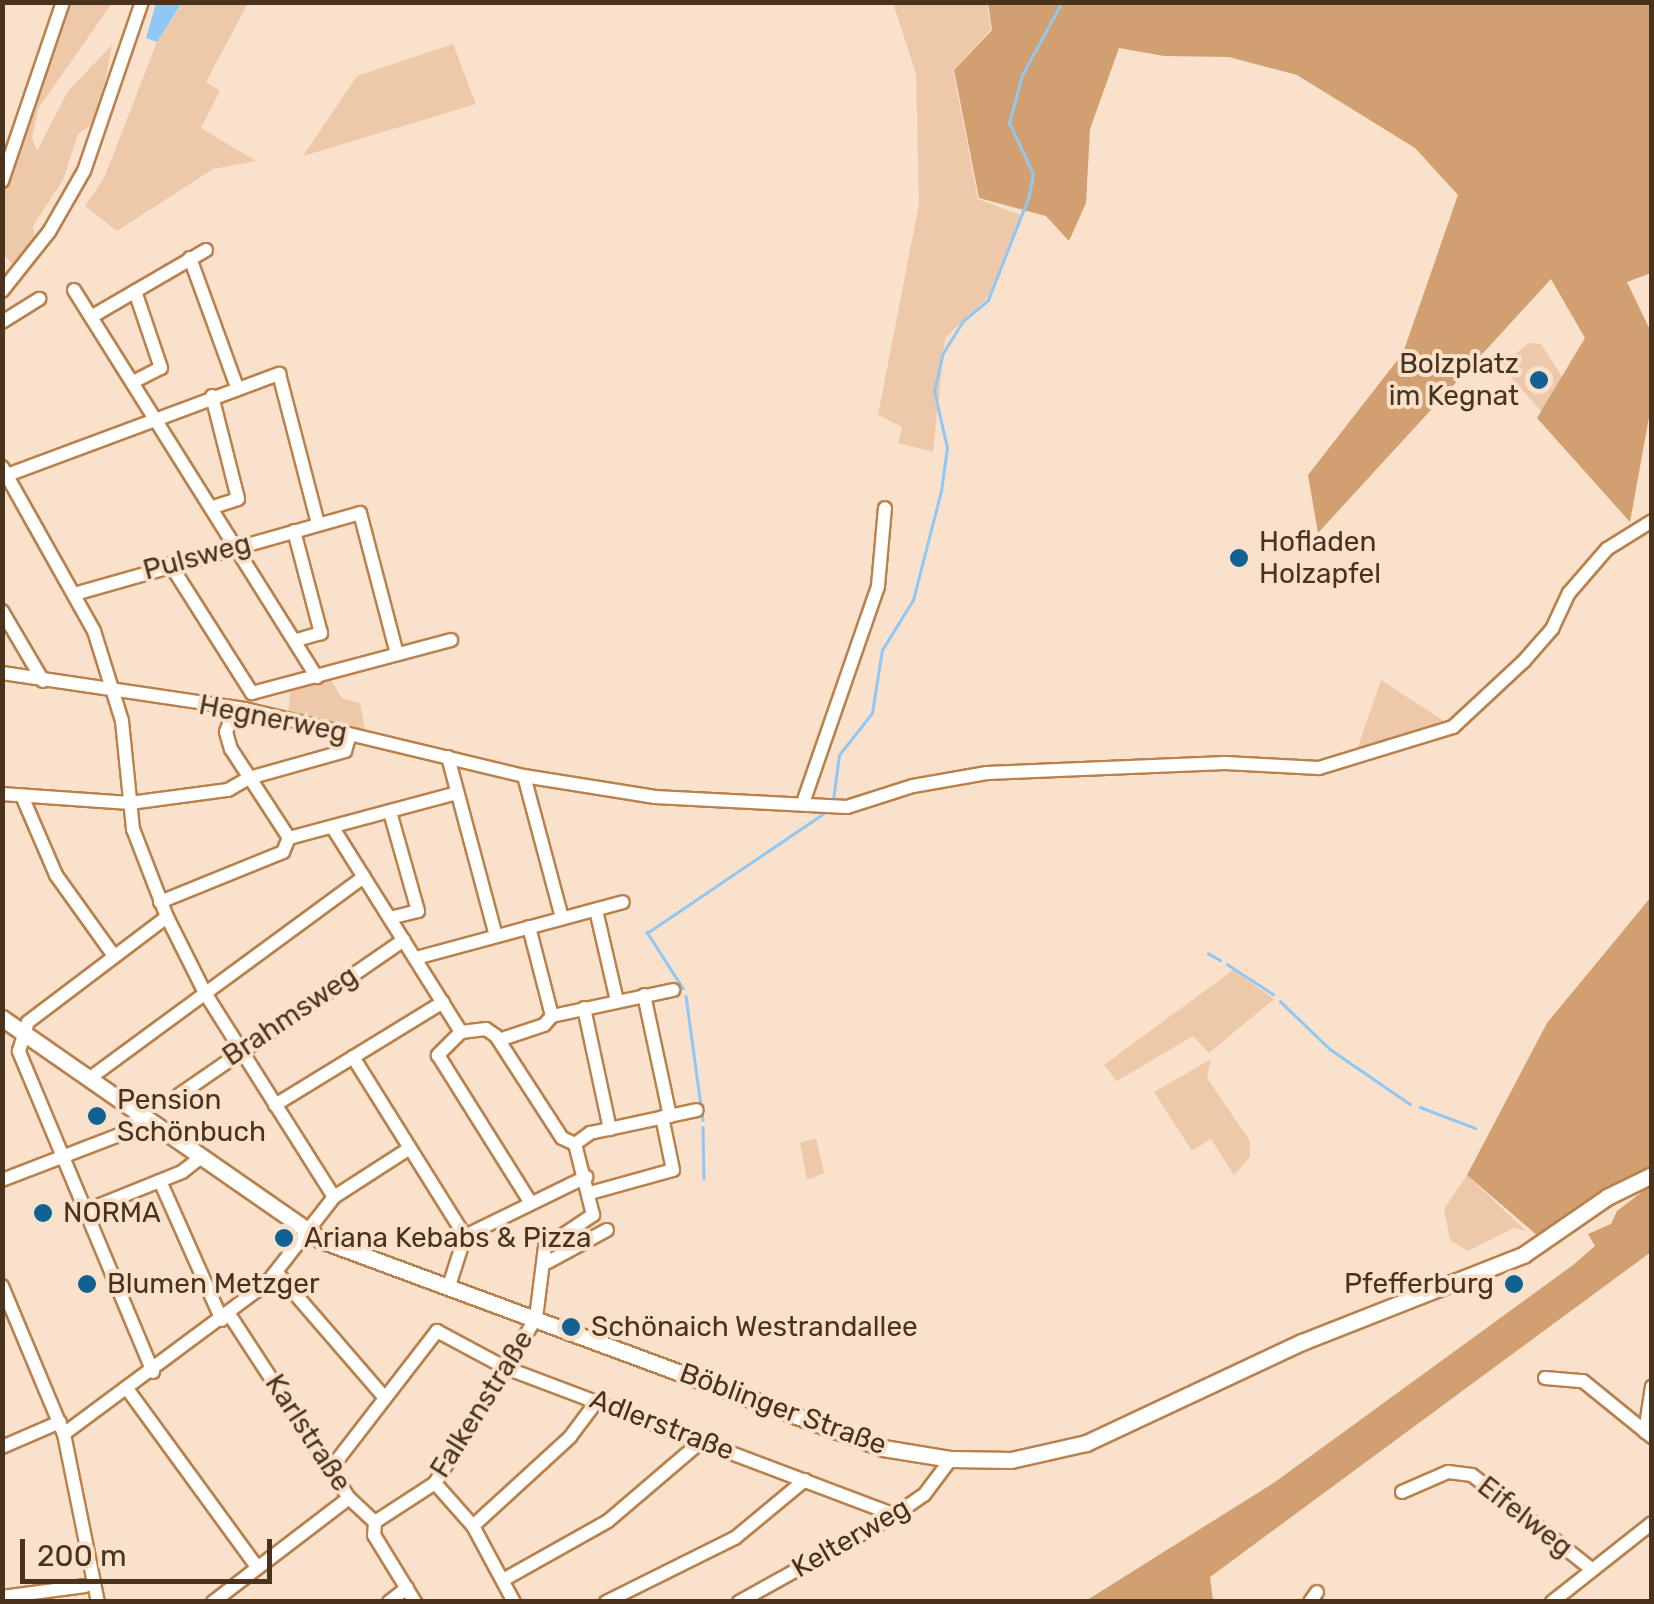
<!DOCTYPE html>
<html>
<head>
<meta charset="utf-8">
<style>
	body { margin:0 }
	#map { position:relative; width:1654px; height:1604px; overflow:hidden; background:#fae1cc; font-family:Rubik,sans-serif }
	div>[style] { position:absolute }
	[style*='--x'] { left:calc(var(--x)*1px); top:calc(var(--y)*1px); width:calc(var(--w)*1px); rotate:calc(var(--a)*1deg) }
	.green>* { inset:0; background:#edc9a9 }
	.forest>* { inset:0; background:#d19f70 }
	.water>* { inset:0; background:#90c8f5 }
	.stream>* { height:2.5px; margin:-1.25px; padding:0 1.25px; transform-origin:1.25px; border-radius:1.25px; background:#90c8f5 }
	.roads { filter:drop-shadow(2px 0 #b9814c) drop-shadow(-2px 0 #b9814c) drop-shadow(0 2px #b9814c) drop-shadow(0 -2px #b9814c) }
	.minor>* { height:12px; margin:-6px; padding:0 6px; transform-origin:6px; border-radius:6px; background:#fff }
	.major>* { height:15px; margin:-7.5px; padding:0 7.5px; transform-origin:7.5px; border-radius:7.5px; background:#fff }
	.dots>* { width:28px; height:28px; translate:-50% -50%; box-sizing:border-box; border:5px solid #fae1cc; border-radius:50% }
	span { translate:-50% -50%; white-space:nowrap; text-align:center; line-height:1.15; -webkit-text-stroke:8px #fae1cc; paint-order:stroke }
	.poi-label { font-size:28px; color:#4a331c }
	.right { translate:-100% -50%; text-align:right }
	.left { translate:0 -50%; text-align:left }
	.street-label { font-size:28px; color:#4a331c }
	.frame { position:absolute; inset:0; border:5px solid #4a331c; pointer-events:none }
	.scale { position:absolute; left:20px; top:1539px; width:252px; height:45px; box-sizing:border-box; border:5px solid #4a331c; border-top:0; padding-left:12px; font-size:30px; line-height:35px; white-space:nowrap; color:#4a331c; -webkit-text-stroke:8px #fae1cc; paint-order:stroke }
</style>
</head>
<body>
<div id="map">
	<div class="green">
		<div style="clip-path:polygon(68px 3px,112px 3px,38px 109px,32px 138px,37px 151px,68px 91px,112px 45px,104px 88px,91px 125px,78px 134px,63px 180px,33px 226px,35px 239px,14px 266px,3px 254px,2px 186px)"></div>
		<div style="clip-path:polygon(183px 3px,248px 3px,206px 82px,220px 91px,201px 128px,256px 161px,213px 169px,117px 231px,85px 206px,104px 178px,157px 42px)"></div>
		<div style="clip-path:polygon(893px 3px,987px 3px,991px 29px,953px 70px,978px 199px,1021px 215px,988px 297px,945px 338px,933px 452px,898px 443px,902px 427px,878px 415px,919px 204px,916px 74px)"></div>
		<div style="clip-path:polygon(453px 44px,476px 104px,303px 156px,357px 76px)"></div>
		<div style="clip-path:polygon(1529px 343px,1541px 344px,1574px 395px,1546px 416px,1500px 366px)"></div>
		<div style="clip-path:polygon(331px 680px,342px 698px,360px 703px,365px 731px,288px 714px,290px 692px)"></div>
		<div style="clip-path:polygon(1381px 680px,1453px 727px,1353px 761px)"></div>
		<div style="clip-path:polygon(1233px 970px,1274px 999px,1209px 1053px,1193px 1036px,1117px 1081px,1104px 1065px)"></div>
		<div style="clip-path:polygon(1211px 1059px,1207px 1078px,1250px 1141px,1250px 1157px,1234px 1175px,1211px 1139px,1192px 1151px,1154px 1092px)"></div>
		<div style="clip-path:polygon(816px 1138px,824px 1173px,807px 1180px,800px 1143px)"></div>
		<div style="clip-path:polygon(1467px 1175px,1526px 1231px,1514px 1228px,1468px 1251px,1450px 1240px,1444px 1209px)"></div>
	</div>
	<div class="forest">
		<div style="clip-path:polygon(988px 3px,1651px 3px,1651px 273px,1627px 282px,1651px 332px,1652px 401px,1630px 522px,1537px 418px,1585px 338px,1551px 279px,1318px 533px,1308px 475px,1403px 353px,1458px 195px,1415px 148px,1297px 75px,1229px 57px,1164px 56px,1119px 48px,1090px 129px,1086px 203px,1069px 241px,1046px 216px,979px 198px,954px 70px,992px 30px)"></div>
		<div style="clip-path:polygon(1651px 897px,1651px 1180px,1607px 1197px,1545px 1242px,1467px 1175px,1547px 1023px)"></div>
		<div style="clip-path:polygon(1651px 1185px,1651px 1252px,1210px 1577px,1213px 1601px,1084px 1602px,1275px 1482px,1573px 1265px,1595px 1246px,1588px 1234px,1611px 1224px,1617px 1211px)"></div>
	</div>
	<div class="water">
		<div style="clip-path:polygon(156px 3px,182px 3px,157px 42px,146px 38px)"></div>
	</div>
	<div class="stream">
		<div style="--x:833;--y:800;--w:45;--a:-82.4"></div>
		<div style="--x:839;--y:755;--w:53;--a:-51.8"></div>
		<div style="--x:872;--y:713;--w:64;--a:-81"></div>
		<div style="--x:882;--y:650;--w:59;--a:-58.2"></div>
		<div style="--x:913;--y:600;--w:113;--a:-75.6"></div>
		<div style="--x:941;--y:491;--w:43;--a:-82.1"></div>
		<div style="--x:947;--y:448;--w:58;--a:-102.8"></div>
		<div style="--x:934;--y:391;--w:39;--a:-77"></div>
		<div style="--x:943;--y:353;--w:36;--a:-58"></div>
		<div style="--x:962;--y:322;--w:34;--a:-40"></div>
		<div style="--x:988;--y:300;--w:112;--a:-68.5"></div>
		<div style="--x:1029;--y:196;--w:22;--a:-80"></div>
		<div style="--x:1033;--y:174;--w:56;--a:-115.2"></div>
		<div style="--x:1009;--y:123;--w:50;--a:-74.8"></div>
		<div style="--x:1022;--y:75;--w:83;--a:-61.3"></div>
		<div style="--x:1208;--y:953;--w:14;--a:30"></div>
		<div style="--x:1227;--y:964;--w:55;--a:33.1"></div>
		<div style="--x:683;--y:989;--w:67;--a:-122.7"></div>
		<div style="--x:647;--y:933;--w:214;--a:-34.1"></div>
		<div style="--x:686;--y:996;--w:125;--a:82.2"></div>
		<div style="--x:1280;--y:1001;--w:69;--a:43.8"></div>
		<div style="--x:1330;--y:1049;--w:97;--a:34.5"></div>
		<div style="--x:1420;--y:1107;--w:59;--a:20.9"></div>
		<div style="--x:703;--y:1127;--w:51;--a:88.9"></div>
	</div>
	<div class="roads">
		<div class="minor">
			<div style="--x:2;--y:181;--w:189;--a:-71.2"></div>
			<div style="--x:190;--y:258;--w:137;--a:70"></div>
			<div style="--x:74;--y:290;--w:457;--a:57.9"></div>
			<div style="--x:2;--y:291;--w:75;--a:-51.5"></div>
			<div style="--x:49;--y:232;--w:70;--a:-60.2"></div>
			<div style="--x:84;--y:171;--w:179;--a:-71.1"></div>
			<div style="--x:91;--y:317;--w:133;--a:-30.2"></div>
			<div style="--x:2;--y:322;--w:44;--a:-31.9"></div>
			<div style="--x:133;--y:382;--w:31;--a:-27"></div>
			<div style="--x:161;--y:368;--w:81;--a:-108.7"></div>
			<div style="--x:212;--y:396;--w:106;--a:75.8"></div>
			<div style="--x:238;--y:499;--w:26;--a:162"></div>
			<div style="--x:2;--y:467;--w:188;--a:60.7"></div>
			<div style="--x:94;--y:631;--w:94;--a:72.7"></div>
			<div style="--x:122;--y:721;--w:109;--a:84.2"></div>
			<div style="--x:133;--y:829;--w:94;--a:68.9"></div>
			<div style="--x:167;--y:917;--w:85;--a:63.4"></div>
			<div style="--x:205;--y:993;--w:241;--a:57.7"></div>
			<div style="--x:334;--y:1197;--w:109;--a:127.9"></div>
			<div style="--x:267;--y:1283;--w:253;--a:143.4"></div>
			<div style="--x:2;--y:477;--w:296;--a:-20.4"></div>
			<div style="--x:279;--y:374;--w:155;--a:75.4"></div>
			<div style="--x:294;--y:531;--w:106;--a:75.2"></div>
			<div style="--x:321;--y:633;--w:26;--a:164"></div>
			<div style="--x:170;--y:564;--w:153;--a:57.6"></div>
			<div style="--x:252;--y:693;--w:206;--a:-14.9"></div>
			<div style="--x:78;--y:593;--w:293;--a:-15.8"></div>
			<div style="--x:360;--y:513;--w:146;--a:75.3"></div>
			<div style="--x:2;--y:611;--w:81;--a:59.6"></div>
			<div style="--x:2;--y:673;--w:246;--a:8.4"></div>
			<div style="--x:245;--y:709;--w:287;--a:13.5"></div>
			<div style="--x:524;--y:776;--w:133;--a:9.1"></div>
			<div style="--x:655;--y:797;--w:192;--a:3"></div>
			<div style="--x:847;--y:807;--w:69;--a:-17.7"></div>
			<div style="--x:913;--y:786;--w:75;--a:-10"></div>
			<div style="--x:987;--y:773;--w:238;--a:-2.4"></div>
			<div style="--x:1225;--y:763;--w:94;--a:3"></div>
			<div style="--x:1319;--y:768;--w:140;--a:-17"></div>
			<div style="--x:1453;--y:727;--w:97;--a:-42.9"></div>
			<div style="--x:1524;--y:661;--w:43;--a:-48.8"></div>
			<div style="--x:1552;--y:629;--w:40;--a:-65"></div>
			<div style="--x:1569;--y:593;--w:58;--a:-49.2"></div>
			<div style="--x:1607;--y:549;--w:53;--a:-31.9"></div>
			<div style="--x:234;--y:709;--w:24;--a:109"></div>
			<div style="--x:226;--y:732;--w:18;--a:74"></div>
			<div style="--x:231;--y:749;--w:106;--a:56.9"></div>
			<div style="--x:289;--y:838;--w:174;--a:-15"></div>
			<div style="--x:448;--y:757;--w:185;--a:75"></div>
			<div style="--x:524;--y:776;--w:147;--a:75"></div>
			<div style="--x:2;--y:794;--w:128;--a:4"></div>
			<div style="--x:130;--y:803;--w:99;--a:-7.6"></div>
			<div style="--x:228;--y:790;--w:24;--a:-30"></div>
			<div style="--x:249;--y:778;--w:100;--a:-15.7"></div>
			<div style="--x:345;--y:751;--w:17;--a:-73"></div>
			<div style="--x:22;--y:796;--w:86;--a:66.7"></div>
			<div style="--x:56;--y:875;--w:100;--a:54.4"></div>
			<div style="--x:804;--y:800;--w:226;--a:-70.9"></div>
			<div style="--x:878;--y:586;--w:78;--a:-84.9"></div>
			<div style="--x:390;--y:812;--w:103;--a:74.2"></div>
			<div style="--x:418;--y:911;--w:29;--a:166"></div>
			<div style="--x:333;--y:828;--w:241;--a:57.9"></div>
			<div style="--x:160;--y:902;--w:133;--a:-22.1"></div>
			<div style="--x:283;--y:852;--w:15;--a:-67"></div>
			<div style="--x:596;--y:910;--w:93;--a:77"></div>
			<div style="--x:529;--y:927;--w:92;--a:75.5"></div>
			<div style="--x:416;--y:958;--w:214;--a:-15.1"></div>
			<div style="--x:644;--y:995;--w:124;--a:77.9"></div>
			<div style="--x:584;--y:1008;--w:124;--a:77.9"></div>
			<div style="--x:461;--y:1032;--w:33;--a:135"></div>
			<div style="--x:438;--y:1055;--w:175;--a:57.9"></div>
			<div style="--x:499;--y:1040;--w:47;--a:-18.4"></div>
			<div style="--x:544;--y:1025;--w:12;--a:-48"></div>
			<div style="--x:552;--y:1016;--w:124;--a:-12.1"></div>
			<div style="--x:353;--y:1057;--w:211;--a:58"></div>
			<div style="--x:90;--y:1078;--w:340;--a:-36.3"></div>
			<div style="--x:179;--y:1095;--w:273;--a:-34.6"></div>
			<div style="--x:275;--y:1105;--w:197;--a:-31.5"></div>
			<div style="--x:575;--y:1144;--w:19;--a:-36"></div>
			<div style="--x:590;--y:1133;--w:109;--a:-12.1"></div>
			<div style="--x:2;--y:1180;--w:125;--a:-21"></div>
			<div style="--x:119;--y:1135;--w:30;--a:-42"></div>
			<div style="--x:160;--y:1181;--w:152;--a:66"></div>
			<div style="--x:590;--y:1193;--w:86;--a:-15.5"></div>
			<div style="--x:673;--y:1170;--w:54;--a:-101.7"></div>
			<div style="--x:334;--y:1197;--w:90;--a:-32.8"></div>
			<div style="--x:85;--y:1211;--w:105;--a:-21.9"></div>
			<div style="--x:182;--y:1172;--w:24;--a:-38"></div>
			<div style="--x:548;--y:1262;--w:67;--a:-28.5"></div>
			<div style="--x:277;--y:1273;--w:164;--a:49.2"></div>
			<div style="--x:2;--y:1286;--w:160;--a:67.3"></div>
			<div style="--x:64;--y:1434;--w:171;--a:78.6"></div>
			<div style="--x:449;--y:1286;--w:52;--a:-72.3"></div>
			<div style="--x:465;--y:1236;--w:135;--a:-26"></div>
			<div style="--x:229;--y:1314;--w:220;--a:56.9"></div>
			<div style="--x:349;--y:1498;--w:35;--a:43"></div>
			<div style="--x:375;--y:1522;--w:13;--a:94"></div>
			<div style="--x:374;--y:1535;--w:79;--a:58.5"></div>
			<div style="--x:153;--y:1372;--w:348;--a:-112.7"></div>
			<div style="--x:19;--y:1051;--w:30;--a:-73"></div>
			<div style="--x:28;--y:1022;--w:174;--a:-37.1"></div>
			<div style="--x:1545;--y:1378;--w:38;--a:5"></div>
			<div style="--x:1583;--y:1381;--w:89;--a:39.1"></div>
			<div style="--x:128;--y:1390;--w:219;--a:53.9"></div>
			<div style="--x:1645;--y:1432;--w:46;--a:-81.2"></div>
			<div style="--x:2;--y:1447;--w:63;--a:-23.3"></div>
			<div style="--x:332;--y:1467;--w:172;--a:-52.3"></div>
			<div style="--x:437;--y:1331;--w:78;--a:28.2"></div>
			<div style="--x:506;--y:1368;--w:416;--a:20.7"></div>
			<div style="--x:435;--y:1483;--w:57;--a:48.5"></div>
			<div style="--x:473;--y:1526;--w:86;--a:61.7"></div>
			<div style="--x:1402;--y:1492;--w:50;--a:-23.5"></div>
			<div style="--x:1448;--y:1472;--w:24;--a:7"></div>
			<div style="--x:1472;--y:1475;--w:150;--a:38.2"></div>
			<div style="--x:375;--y:1522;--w:72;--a:-33"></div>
			<div style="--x:435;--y:1483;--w:193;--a:-58.5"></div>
			<div style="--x:536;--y:1318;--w:72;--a:-82.8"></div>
			<div style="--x:545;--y:1247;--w:58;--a:-33.7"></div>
			<div style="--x:593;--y:1215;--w:73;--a:-104.2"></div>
			<div style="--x:575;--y:1144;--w:14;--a:-155"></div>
			<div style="--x:562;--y:1138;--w:121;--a:-122.9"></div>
			<div style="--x:496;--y:1036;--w:12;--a:-145"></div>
			<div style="--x:486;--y:1029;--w:25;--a:173"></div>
			<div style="--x:473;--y:1526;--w:132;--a:-42.5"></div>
			<div style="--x:570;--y:1437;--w:45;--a:-53.1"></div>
			<div style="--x:503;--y:1580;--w:120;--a:-29.3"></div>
			<div style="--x:608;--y:1521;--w:125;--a:-40.5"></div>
			<div style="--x:2;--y:1597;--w:84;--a:-7.5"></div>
			<div style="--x:213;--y:1602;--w:171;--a:-37.4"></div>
			<div style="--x:389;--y:1602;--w:23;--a:-38"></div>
			<div style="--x:606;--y:1602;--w:144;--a:-26.4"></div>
			<div style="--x:735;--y:1538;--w:91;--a:-39.6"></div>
			<div style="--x:739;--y:1602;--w:179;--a:-29.1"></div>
			<div style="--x:895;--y:1515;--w:35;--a:-35"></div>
			<div style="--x:924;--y:1495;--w:45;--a:-53.1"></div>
			<div style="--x:1310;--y:1602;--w:12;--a:-55"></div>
			<div style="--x:1552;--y:1602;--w:127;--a:-38.3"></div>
		</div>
		<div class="major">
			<div style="--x:2;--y:1018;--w:389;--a:34.8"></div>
			<div style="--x:321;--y:1240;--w:599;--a:20.31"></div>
			<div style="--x:883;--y:1448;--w:69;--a:9.2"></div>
			<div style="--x:951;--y:1459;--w:60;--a:1"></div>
			<div style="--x:1011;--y:1460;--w:77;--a:-12.8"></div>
			<div style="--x:1086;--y:1443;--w:238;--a:-25.1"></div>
			<div style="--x:1302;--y:1342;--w:238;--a:-21.5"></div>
			<div style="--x:1523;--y:1255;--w:102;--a:-34.6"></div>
			<div style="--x:1607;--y:1197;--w:50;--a:-26.1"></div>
		</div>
	</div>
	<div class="dots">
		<div style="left:1539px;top:380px;background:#116193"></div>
		<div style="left:1239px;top:558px;background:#116193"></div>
		<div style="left:97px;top:1116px;background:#116193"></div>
		<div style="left:43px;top:1213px;background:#116193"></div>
		<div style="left:284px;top:1238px;background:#116193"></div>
		<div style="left:87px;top:1284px;background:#116193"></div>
		<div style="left:1514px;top:1284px;background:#116193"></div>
		<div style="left:571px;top:1327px;background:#116193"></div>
	</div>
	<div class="poi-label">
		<span class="right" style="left:1519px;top:380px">Bolzplatz<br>im Kegnat</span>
		<span class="left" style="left:1259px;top:558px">Hofladen<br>Holzapfel</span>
		<span class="left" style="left:117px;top:1116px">Pension<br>Schönbuch</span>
		<span class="left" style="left:63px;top:1213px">NORMA</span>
		<span class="left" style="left:304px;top:1238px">Ariana Kebabs &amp; Pizza</span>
		<span class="left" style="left:107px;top:1284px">Blumen Metzger</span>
		<span class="right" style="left:1494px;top:1284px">Pfefferburg</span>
		<span class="left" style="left:591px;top:1327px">Schönaich Westrandallee</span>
	</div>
	<div class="street-label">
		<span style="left:197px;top:557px;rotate:-15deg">Pulsweg</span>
		<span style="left:273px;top:719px;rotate:11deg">Hegnerweg</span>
		<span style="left:290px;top:1016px;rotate:-34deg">Brahmsweg</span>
		<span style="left:482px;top:1404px;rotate:-58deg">Falkenstraße</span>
		<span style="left:783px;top:1409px;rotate:20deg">Böblinger Straße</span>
		<span style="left:662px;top:1425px;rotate:21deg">Adlerstraße</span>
		<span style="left:308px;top:1433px;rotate:57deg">Karlstraße</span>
		<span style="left:1525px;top:1517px;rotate:38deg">Eifelweg</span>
		<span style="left:851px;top:1538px;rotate:-30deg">Kelterweg</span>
	</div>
	<div class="frame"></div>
	<div class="scale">200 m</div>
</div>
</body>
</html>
